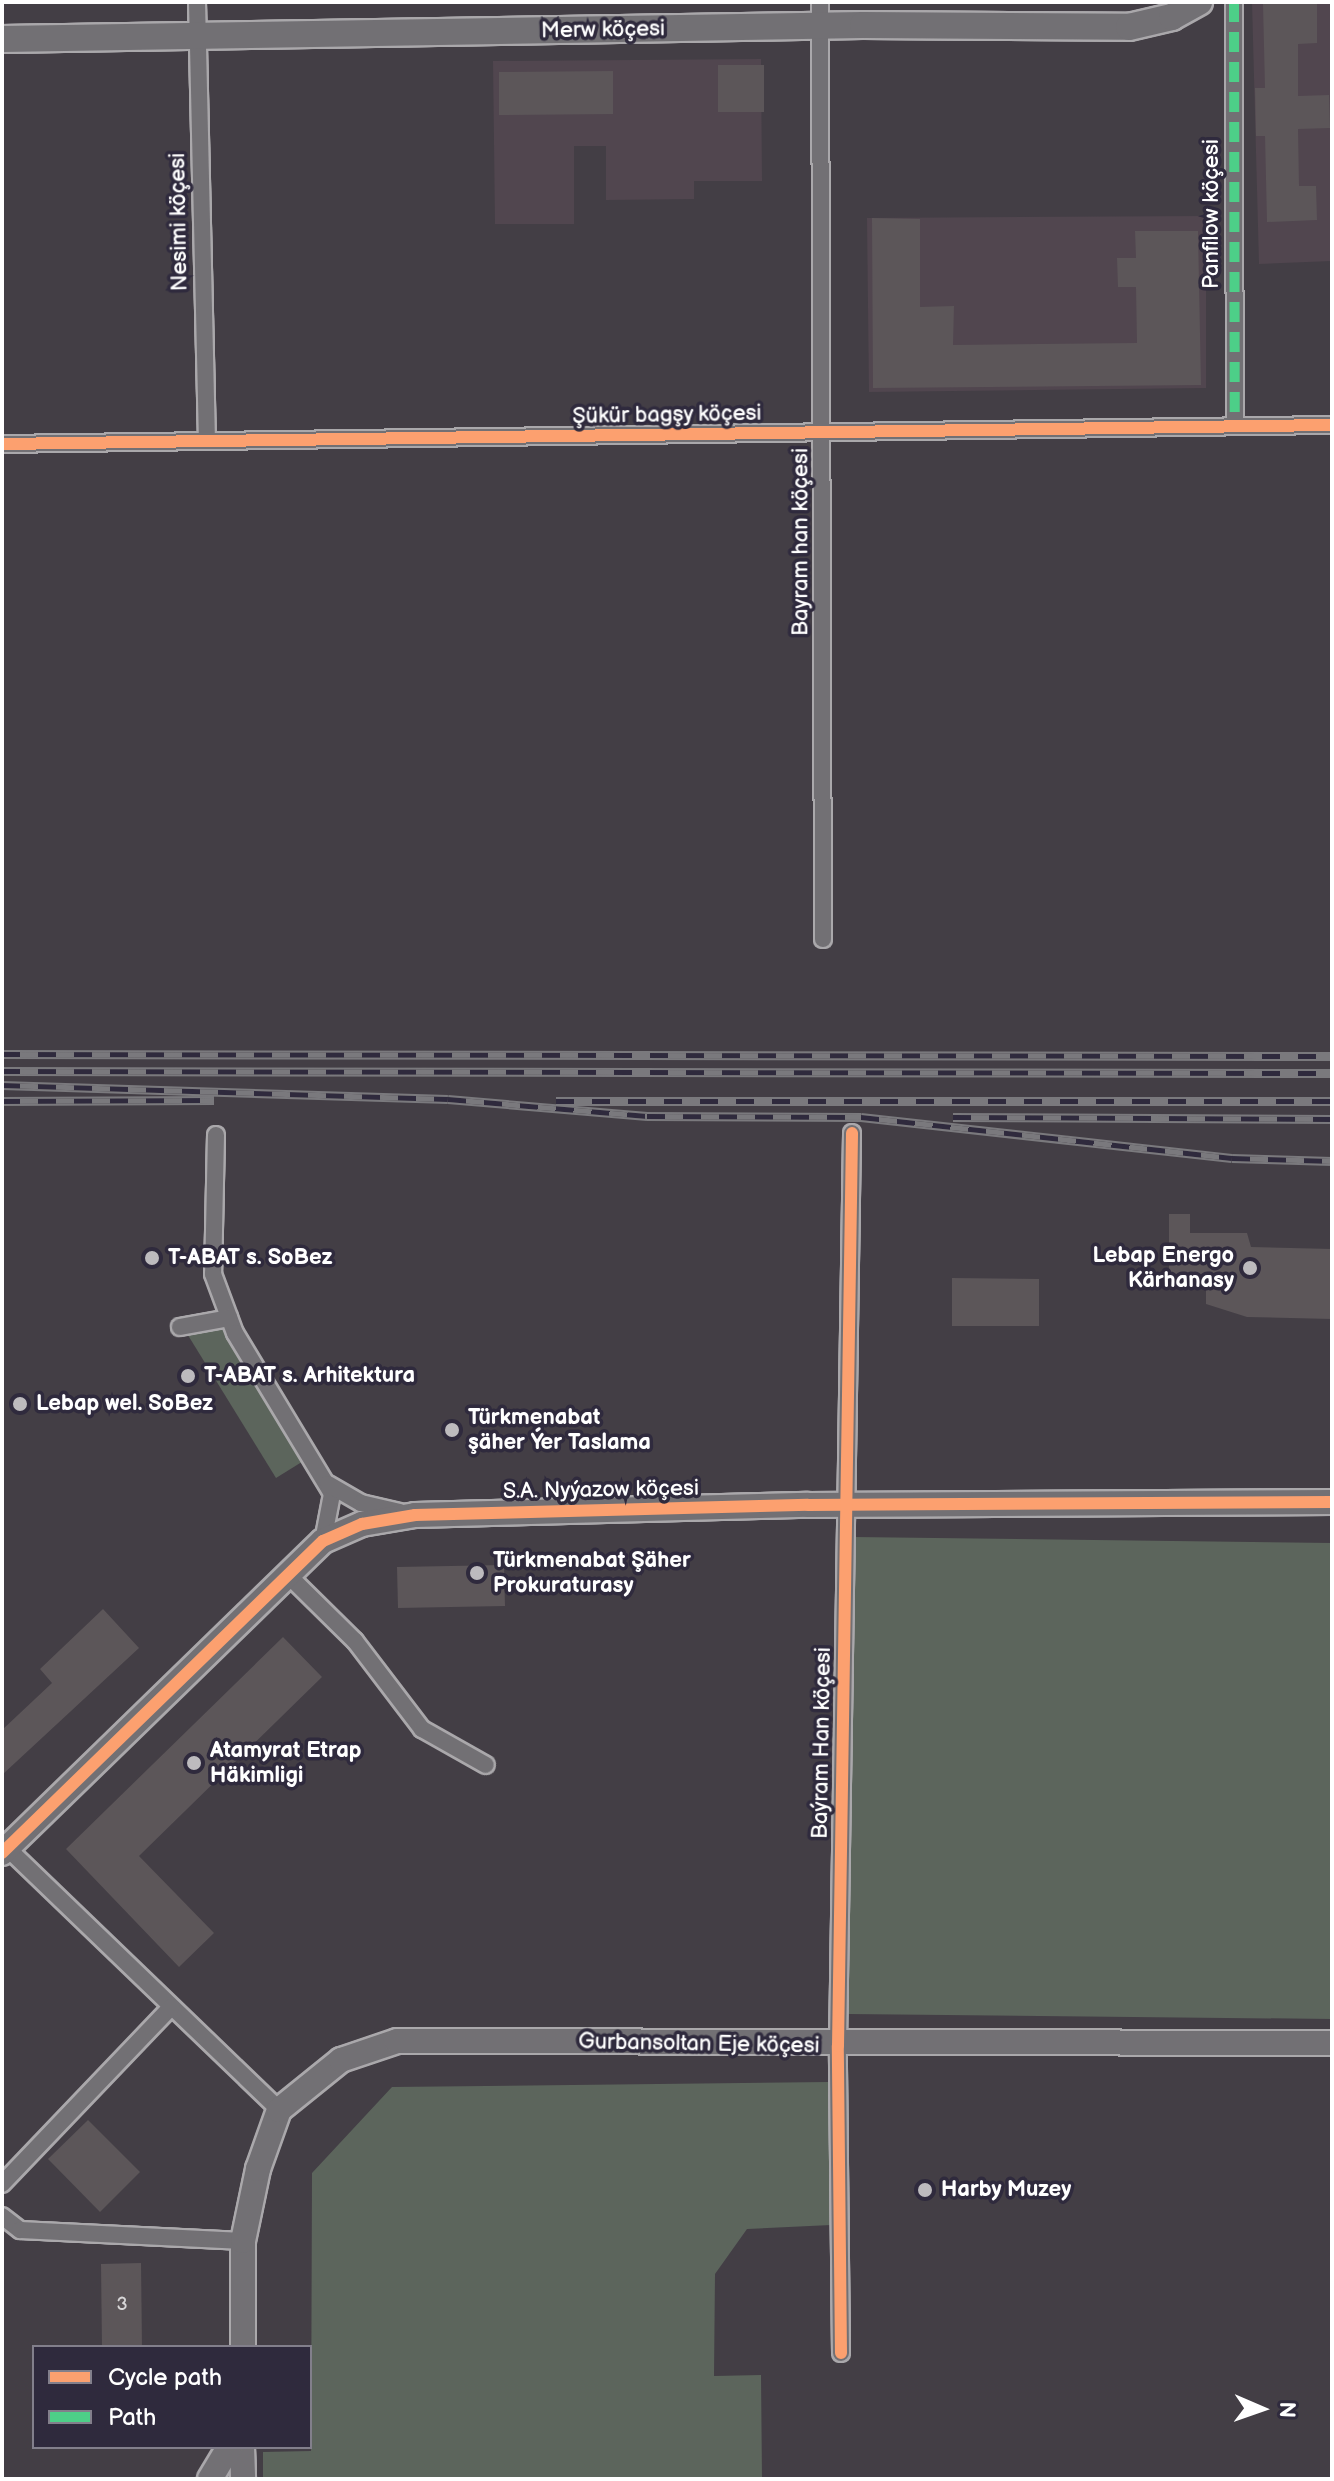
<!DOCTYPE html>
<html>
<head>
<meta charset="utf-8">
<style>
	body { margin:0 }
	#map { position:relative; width:1334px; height:2481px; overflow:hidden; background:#433e45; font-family:"Balsamiq Sans",sans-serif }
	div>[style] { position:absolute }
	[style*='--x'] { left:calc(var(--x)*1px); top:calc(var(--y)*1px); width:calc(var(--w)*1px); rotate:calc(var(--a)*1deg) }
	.built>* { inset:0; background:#51464f }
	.green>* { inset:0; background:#5c655c }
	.building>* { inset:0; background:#5c5659 }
	.roads { filter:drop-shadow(2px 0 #aaa8ab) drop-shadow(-2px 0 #aaa8ab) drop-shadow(0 2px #aaa8ab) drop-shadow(0 -2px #aaa8ab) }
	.street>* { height:16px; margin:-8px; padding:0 8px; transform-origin:8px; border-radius:8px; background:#727074 }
	.secondary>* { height:24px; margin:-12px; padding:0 12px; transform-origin:12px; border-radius:12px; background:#727074 }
	.primary>* { height:26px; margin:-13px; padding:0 13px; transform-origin:13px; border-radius:13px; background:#727074 }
	.rail>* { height:9px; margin-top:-4.5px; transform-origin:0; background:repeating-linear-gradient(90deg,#2f2a3d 0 18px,#7a797d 0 36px); box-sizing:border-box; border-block:2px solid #7a797d }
	.quiet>* { height:10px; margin-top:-5px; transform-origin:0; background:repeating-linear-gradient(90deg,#4dcf88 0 20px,transparent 0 30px) }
	.cycleway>* { height:12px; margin:-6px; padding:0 6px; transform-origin:6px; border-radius:6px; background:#fca06f }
	.dots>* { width:22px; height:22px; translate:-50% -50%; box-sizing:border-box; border:4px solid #2f2a3d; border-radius:50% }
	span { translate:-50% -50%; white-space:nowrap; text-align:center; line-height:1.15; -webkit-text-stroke:7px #2f2a3d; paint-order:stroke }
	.number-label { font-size:18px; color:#d6d5d6 }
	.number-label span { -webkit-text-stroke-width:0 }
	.street-label { font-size:22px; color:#fff }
	.poi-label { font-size:22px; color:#fff; font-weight:700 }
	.right { translate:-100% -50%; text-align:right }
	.left { translate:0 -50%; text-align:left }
	.frame { position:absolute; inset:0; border:4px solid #fff; pointer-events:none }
	.legend { position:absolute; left:32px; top:2345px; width:280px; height:104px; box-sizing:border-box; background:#2f2a3d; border:2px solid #827f8b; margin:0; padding:10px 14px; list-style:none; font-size:24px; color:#fff }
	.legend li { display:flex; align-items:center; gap:16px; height:40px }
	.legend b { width:40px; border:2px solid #827f8b }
	.north { position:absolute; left:1222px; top:2369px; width:80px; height:80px; -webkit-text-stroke:6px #2f2a3d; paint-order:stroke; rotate:92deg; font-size:22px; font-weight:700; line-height:32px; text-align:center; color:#fff }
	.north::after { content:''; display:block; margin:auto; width:28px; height:36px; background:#fff; clip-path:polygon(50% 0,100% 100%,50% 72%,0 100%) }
</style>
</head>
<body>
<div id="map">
	<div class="built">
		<div style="clip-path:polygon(1252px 2px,1332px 2px,1332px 261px,1259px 264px)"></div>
		<div style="clip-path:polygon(761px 59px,762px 181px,694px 181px,694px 199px,606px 200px,606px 146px,574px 146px,574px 224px,495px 224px,493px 61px)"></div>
		<div style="clip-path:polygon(1206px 216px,1206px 388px,869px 392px,867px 218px)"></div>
	</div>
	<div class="green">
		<div style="clip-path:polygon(222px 1326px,305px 1460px,276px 1478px,186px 1332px)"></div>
		<div style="clip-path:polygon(854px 1537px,1332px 1543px,1332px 2019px,848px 2014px)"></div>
		<div style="clip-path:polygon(829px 2082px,831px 2225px,747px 2229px,715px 2274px,714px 2376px,761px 2375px,762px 2479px,263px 2479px,263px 2452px,311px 2451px,312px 2173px,392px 2087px)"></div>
	</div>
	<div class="building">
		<div style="clip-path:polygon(1317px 3px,1317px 43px,1298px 44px,1298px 96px,1329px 95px,1330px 128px,1298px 129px,1299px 186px,1316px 186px,1317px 220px,1267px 222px,1265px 136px,1256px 136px,1255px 88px,1265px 88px,1263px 4px)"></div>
		<div style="clip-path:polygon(718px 65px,764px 65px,764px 112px,718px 112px)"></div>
		<div style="clip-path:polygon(613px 71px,613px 114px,499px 115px,499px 72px)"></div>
		<div style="clip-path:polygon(872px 218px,920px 219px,920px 307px,954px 306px,953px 345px,1137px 343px,1136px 287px,1118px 287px,1117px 258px,1136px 258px,1135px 231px,1198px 231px,1201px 385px,873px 388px)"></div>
		<div style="clip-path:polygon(1169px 1214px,1190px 1214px,1190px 1233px,1247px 1233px,1251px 1247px,1332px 1249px,1332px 1319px,1247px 1317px,1206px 1304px,1206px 1287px,1169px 1287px)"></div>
		<div style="clip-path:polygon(952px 1278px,1039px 1279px,1039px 1326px,952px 1326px)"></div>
		<div style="clip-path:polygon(504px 1565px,505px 1606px,398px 1608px,397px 1567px)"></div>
		<div style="clip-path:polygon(103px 1609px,139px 1648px,2px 1775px,2px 1730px,52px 1683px,40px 1669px)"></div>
		<div style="clip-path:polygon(283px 1637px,322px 1677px,139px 1856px,214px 1933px,179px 1967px,66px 1849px)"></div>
		<div style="clip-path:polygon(88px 2120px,140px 2172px,100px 2212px,48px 2159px)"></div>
		<div style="clip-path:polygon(141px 2263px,142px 2347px,102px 2347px,101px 2264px)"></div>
	</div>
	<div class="roads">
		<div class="street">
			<div style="--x:197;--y:2;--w:439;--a:88.7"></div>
			<div style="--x:820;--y:2;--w:937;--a:89.82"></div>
			<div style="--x:1234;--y:2;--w:424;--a:89.9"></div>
			<div style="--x:2;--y:444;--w:1330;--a:-0.82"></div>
			<div style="--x:216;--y:1135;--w:139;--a:91.2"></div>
			<div style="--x:213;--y:1274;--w:63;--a:69.6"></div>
			<div style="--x:235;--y:1333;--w:188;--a:58.9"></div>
			<div style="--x:332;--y:1494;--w:48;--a:100.8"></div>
			<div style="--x:180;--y:1327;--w:50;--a:-10.4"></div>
			<div style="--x:328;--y:1484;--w:38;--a:30"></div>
			<div style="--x:361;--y:1503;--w:40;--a:13"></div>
			<div style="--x:288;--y:1575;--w:94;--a:44.6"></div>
			<div style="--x:355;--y:1641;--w:111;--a:52.7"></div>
			<div style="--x:422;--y:1729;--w:73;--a:29.4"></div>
			<div style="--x:2;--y:1843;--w:385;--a:43.9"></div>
			<div style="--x:2;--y:2184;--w:245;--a:-46.3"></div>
			<div style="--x:2;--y:2216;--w:23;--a:38"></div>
			<div style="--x:20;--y:2230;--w:223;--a:2.8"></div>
			<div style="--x:841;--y:2353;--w:307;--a:-90.6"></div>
			<div style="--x:838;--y:2046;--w:913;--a:-89.12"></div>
		</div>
		<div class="secondary">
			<div style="--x:2;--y:1853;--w:448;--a:-44.2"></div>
			<div style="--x:323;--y:1541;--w:43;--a:-23.6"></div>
			<div style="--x:362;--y:1524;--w:54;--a:-9.6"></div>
			<div style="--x:415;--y:1515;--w:393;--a:-1.5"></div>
			<div style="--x:808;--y:1505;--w:524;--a:-0.33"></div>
			<div style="--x:243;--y:2347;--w:106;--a:-90"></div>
			<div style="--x:243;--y:2241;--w:74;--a:-78.2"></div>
			<div style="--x:258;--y:2169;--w:63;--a:-70.4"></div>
			<div style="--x:279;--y:2110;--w:80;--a:-38.9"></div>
			<div style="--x:341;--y:2060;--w:59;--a:-18.7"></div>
			<div style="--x:397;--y:2041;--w:935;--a:0.12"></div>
			<div style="--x:242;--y:2447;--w:32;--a:88"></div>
			<div style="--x:210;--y:2479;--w:37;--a:-59"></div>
		</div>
		<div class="primary">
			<div style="--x:2;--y:39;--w:861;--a:-0.93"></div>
			<div style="--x:863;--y:25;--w:266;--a:0.4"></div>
			<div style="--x:1129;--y:27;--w:44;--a:-13.1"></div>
			<div style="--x:1172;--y:17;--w:31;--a:-29"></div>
		</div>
	</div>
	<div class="rail">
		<div style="--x:2;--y:1054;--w:1330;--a:0.09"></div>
		<div style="--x:2;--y:1071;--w:1330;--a:0.09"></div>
		<div style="--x:2;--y:1085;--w:446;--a:1.8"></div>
		<div style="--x:448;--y:1099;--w:200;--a:4.9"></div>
		<div style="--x:647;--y:1116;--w:214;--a:0.3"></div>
		<div style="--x:861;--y:1117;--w:373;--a:6.3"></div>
		<div style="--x:1232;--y:1158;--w:100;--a:1.7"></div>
		<div style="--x:2;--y:1101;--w:212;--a:-0.3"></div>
		<div style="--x:556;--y:1101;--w:776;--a:0"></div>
		<div style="--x:953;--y:1117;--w:379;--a:0.3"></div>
	</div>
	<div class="quiet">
		<div style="--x:1234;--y:2;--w:424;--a:89.9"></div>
	</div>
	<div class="cycleway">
		<div style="--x:2;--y:444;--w:1330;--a:-0.82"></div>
		<div style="--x:2;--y:1853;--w:448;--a:-44.2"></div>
		<div style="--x:323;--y:1541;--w:43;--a:-23.6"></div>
		<div style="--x:362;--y:1524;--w:54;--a:-9.6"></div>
		<div style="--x:415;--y:1515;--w:393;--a:-1.5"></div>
		<div style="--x:808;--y:1505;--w:524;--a:-0.33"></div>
		<div style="--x:841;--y:2353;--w:307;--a:-90.6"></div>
		<div style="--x:838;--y:2046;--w:913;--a:-89.12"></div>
	</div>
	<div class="dots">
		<div style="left:152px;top:1258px;background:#bdbbbe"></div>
		<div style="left:1250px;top:1268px;background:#bdbbbe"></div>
		<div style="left:188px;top:1376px;background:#bdbbbe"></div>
		<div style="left:20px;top:1404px;background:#bdbbbe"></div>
		<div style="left:452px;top:1430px;background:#bdbbbe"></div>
		<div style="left:477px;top:1573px;background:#bdbbbe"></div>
		<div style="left:194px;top:1763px;background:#bdbbbe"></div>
		<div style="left:925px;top:2190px;background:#bdbbbe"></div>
	</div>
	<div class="number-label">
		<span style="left:122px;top:2305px">3</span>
	</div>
	<div class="street-label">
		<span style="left:603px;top:30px;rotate:-1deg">Merw köçesi</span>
		<span style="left:1212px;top:214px;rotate:-90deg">Panfilow köçesi</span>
		<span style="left:179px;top:222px;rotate:-91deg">Nesimi köçesi</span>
		<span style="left:667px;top:415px;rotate:-1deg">Şükür bagşy köçesi</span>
		<span style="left:801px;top:542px;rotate:-90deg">Bayram han köçesi</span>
		<span style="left:601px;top:1490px;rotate:-1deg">S.A. Nyýazow köçesi</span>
		<span style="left:822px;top:1743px;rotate:-89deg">Baýram Han köçesi</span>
		<span style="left:699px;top:2044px;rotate:1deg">Gurbansoltan Eje köçesi</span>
	</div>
	<div class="poi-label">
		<span class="right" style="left:1234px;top:1268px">Lebap Energo<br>Kärhanasy</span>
		<span class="left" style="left:168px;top:1258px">T-ABAT s. SoBez</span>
		<span class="left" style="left:204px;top:1376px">T-ABAT s. Arhitektura</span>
		<span class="left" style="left:36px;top:1404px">Lebap wel. SoBez</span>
		<span class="left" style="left:468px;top:1430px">Türkmenabat<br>şäher Ýer Taslama</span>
		<span class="left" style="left:493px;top:1573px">Türkmenabat Şäher<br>Prokuraturasy</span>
		<span class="left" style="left:210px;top:1763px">Atamyrat Etrap<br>Häkimligi</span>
		<span class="left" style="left:941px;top:2190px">Harby Muzey</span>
	</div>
	<div class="frame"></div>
	<ul class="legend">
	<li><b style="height:10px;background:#fca06f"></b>Cycle path</li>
	<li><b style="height:10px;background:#4dcf88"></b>Path</li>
	</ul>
	<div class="north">N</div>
</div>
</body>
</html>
